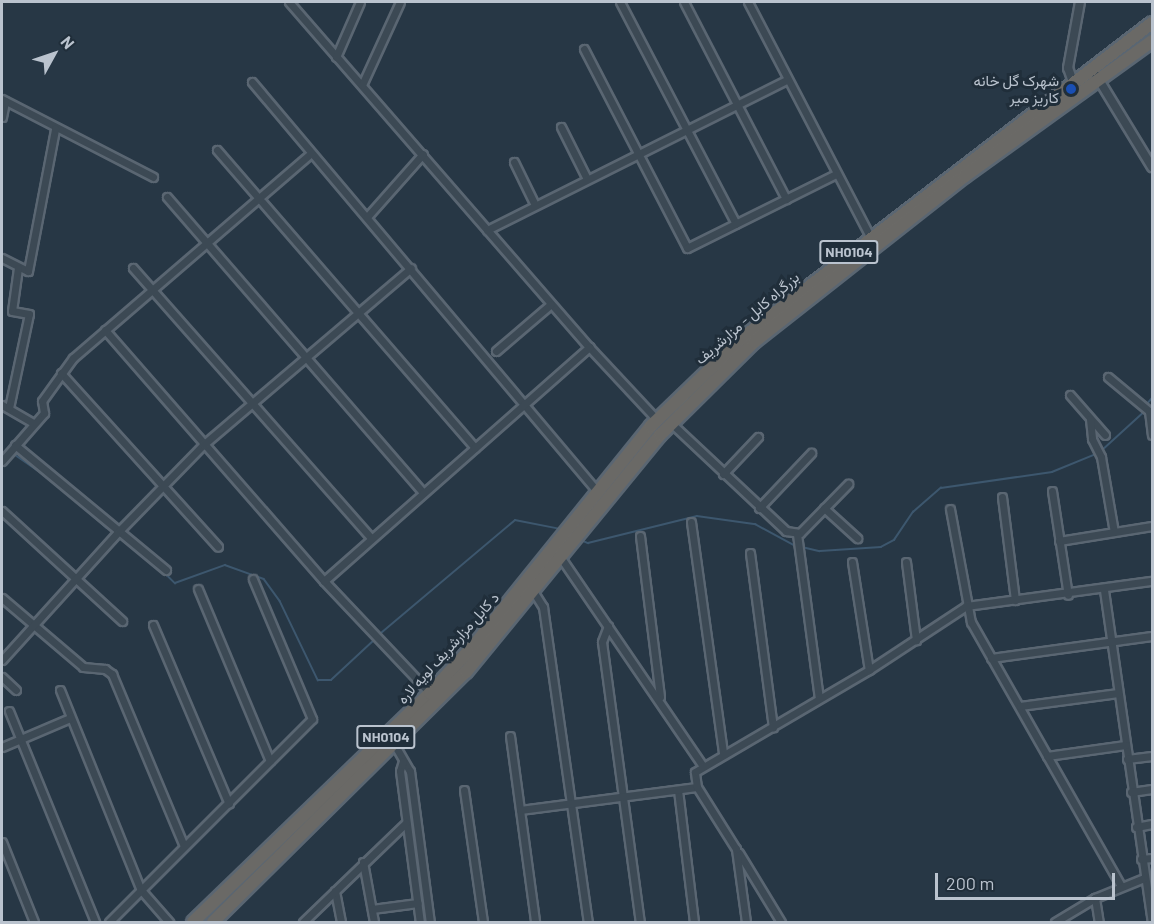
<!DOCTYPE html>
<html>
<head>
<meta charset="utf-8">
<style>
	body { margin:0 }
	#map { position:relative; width:1154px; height:924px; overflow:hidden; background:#273745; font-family:Barlow,Vazirmatn,sans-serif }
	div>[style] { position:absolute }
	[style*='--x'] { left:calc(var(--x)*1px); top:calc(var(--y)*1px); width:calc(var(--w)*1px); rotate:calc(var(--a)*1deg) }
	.stream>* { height:1.5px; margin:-0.75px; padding:0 0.75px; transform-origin:0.75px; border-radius:0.75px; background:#3d576e }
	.roads { filter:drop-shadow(2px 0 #5a6672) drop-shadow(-2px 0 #5a6672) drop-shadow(0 2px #5a6672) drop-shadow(0 -2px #5a6672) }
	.minor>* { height:7px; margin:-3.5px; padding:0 3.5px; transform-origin:3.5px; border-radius:3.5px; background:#3c4954 }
	.tertiary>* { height:8px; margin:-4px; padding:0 4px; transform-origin:4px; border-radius:4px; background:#3c4954 }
	.trunk>* { height:12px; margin:-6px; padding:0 6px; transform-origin:6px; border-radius:6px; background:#6a6966 }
	.dots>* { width:16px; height:16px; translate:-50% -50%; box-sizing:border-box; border:3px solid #202e3a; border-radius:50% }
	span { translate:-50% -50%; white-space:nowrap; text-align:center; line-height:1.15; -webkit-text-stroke:6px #202e3a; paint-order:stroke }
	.shield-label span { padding:2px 4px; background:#202e3a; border:2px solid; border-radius:4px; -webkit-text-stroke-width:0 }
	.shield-label { font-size:14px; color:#bac3ce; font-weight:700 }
	.poi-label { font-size:15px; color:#bac3ce }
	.right { translate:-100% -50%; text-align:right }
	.street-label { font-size:15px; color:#bac3ce }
	.frame { position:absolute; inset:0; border:3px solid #bac3ce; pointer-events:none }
	.north { position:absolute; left:24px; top:24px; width:60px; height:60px; -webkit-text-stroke:4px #202e3a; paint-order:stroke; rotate:50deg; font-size:16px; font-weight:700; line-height:24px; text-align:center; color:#bac3ce }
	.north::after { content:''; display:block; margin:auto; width:21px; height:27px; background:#bac3ce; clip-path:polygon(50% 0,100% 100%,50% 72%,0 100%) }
	.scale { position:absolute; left:935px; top:873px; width:180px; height:27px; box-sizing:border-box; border:3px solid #bac3ce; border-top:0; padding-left:8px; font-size:18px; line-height:21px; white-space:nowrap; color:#bac3ce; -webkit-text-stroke:4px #202e3a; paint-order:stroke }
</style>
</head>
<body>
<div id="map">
	<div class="stream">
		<div style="--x:1147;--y:404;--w:8;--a:-50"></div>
		<div style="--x:1100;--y:452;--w:61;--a:-42.3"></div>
		<div style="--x:14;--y:454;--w:56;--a:34.8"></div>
		<div style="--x:68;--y:493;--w:52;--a:41.9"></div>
		<div style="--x:123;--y:540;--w:24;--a:36"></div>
		<div style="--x:581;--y:540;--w:8;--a:23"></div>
		<div style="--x:588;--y:543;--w:112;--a:-13.9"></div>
		<div style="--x:697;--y:516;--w:59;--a:7.9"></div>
		<div style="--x:755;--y:524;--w:44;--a:28.3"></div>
		<div style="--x:802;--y:547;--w:18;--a:13"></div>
		<div style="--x:820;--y:551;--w:61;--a:-3.8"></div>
		<div style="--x:881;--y:547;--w:15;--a:-28"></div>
		<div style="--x:894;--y:540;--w:34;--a:-56"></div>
		<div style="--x:913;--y:512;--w:37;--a:-41"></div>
		<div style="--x:941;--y:488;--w:112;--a:-8.2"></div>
		<div style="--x:1052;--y:472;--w:48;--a:-22.2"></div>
		<div style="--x:164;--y:572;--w:16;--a:45"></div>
		<div style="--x:175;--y:583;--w:53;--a:-19.8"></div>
		<div style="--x:225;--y:565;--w:41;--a:19.7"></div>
		<div style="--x:264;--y:579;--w:27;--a:54"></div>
		<div style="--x:280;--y:601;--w:88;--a:64.3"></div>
		<div style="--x:318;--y:680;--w:13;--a:0"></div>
		<div style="--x:331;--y:680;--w:59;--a:-42.9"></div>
		<div style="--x:381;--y:633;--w:175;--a:-40.1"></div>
		<div style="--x:515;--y:520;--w:47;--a:11.1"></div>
	</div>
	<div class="roads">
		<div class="minor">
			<div style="--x:289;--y:2;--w:457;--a:49"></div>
			<div style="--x:589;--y:347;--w:100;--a:47"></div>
			<div style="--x:620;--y:2;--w:250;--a:62.4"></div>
			<div style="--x:684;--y:2;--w:222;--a:62.6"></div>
			<div style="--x:748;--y:2;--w:264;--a:62.5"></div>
			<div style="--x:584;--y:49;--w:224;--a:62.6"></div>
			<div style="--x:687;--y:248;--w:166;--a:-26.4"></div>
			<div style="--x:336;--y:57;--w:60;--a:-66.4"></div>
			<div style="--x:252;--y:82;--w:534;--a:49.86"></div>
			<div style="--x:362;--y:85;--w:91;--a:-65.4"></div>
			<div style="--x:2;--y:99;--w:170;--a:27.3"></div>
			<div style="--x:2;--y:117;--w:16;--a:-79"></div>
			<div style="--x:561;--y:127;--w:58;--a:63.4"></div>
			<div style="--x:217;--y:150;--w:394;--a:49.1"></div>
			<div style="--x:514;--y:162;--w:48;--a:64"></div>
			<div style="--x:167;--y:197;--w:391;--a:49.1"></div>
			<div style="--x:367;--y:217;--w:84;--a:-48.4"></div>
			<div style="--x:487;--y:230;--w:335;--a:-26.6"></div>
			<div style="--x:2;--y:258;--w:29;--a:27"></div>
			<div style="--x:28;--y:271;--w:145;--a:-79.2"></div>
			<div style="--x:133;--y:268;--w:360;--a:48.6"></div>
			<div style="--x:105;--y:330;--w:333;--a:48.9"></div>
			<div style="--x:324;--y:581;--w:154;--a:46.6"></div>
			<div style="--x:496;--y:351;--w:72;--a:-40.5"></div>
			<div style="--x:61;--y:373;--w:234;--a:47.9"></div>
			<div style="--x:1108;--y:377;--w:53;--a:39.7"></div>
			<div style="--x:1149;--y:411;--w:24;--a:83"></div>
			<div style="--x:1070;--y:395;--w:53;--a:48.8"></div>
			<div style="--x:2;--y:405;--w:36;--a:30"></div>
			<div style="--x:9;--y:408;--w:96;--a:-78"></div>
			<div style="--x:29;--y:314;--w:17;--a:-170"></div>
			<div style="--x:12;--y:311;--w:43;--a:-82.1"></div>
			<div style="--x:1090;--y:419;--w:20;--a:84"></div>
			<div style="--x:1092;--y:439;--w:20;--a:63"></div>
			<div style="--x:1101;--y:457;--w:76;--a:80.2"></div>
			<div style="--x:671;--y:423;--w:158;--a:43.2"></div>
			<div style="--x:786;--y:531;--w:14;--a:8"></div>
			<div style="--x:800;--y:533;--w:69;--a:-45.6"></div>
			<div style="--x:15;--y:445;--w:196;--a:39.6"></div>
			<div style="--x:2;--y:461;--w:64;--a:-48.8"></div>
			<div style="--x:44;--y:413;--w:12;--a:-99"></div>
			<div style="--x:42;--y:401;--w:53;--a:-54.2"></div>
			<div style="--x:73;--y:358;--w:314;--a:-40.7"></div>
			<div style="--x:723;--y:474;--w:51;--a:-46.6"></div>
			<div style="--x:1052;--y:491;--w:105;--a:81.3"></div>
			<div style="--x:1002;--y:497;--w:104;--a:82.8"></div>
			<div style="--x:759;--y:508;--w:76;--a:-46.6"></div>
			<div style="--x:824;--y:508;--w:45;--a:42.3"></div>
			<div style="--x:950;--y:509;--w:115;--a:79.5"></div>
			<div style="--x:971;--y:622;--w:304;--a:60.4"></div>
			<div style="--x:2;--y:511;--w:163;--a:42.5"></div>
			<div style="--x:691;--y:522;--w:234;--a:82.1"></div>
			<div style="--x:797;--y:534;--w:166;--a:82.4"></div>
			<div style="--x:640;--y:536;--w:162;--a:82.9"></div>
			<div style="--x:1059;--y:541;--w:94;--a:-9.2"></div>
			<div style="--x:750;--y:553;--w:176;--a:82.5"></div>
			<div style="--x:559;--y:555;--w:255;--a:55.7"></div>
			<div style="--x:852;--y:562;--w:109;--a:81.1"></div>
			<div style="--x:906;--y:562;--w:79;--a:82.7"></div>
			<div style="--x:324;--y:581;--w:354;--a:-41.4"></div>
			<div style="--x:198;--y:589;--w:186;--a:67.3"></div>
			<div style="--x:1104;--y:590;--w:335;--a:81.8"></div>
			<div style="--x:533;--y:591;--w:19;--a:58"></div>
			<div style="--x:543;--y:607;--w:318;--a:81.9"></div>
			<div style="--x:2;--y:598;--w:106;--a:40.4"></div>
			<div style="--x:83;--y:667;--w:22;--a:5"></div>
			<div style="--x:105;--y:669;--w:9;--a:36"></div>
			<div style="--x:112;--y:674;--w:186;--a:67.3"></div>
			<div style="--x:153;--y:625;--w:194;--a:67"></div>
			<div style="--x:608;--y:626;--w:17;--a:111"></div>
			<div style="--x:602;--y:642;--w:283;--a:82.3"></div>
			<div style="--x:991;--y:658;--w:162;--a:-7.8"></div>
			<div style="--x:2;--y:660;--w:176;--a:-47.8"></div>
			<div style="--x:120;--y:530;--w:119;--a:-45.7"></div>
			<div style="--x:203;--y:445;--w:273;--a:-40.4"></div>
			<div style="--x:2;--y:677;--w:19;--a:43"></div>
			<div style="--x:60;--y:690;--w:216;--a:68"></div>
			<div style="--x:141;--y:890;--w:43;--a:48.8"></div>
			<div style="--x:1020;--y:706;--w:99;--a:-7.6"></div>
			<div style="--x:9;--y:711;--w:228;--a:67.8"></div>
			<div style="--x:510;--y:736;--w:188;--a:82.3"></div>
			<div style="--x:393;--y:742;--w:34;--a:60"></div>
			<div style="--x:410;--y:771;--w:152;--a:82.5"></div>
			<div style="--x:2;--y:747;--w:74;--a:-23.1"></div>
			<div style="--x:1047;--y:756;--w:79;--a:-8"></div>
			<div style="--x:1127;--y:759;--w:25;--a:-7"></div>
			<div style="--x:403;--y:761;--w:10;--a:107"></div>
			<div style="--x:400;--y:771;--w:152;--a:82.5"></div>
			<div style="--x:464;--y:790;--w:133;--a:81.8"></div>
			<div style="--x:678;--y:790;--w:133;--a:83.1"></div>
			<div style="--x:1131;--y:792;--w:21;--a:-8"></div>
			<div style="--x:520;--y:810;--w:178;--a:-7.4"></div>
			<div style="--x:1136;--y:827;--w:16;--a:-11"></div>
			<div style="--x:2;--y:842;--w:86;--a:68.2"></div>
			<div style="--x:739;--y:853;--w:81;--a:58.7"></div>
			<div style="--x:1141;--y:859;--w:11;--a:-5"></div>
			<div style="--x:363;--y:862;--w:61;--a:79.6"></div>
			<div style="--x:335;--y:891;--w:32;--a:79"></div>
			<div style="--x:1095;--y:898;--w:24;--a:81"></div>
			<div style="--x:372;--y:909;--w:46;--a:-7.4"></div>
			<div style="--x:109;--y:922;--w:287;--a:-45"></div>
			<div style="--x:312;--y:719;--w:152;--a:-112.9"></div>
			<div style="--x:303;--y:922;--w:143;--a:-43.9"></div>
			<div style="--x:746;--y:922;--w:74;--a:-97.8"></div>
			<div style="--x:736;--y:849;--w:73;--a:-122.2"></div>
			<div style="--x:697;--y:787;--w:15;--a:-98"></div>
			<div style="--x:695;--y:772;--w:202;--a:-30.4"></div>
			<div style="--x:869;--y:670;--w:116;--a:-33.4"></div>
			<div style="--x:966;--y:606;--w:188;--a:-7.7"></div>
			<div style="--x:1055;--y:922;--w:47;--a:-31"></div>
			<div style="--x:1095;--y:898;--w:53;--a:-22.2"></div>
		</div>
		<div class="tertiary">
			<div style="--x:1096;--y:75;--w:108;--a:58.7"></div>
			<div style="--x:1075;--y:88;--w:21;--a:-109"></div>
			<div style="--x:1068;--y:68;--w:67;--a:-79.7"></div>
		</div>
		<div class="trunk">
			<div style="--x:193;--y:922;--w:330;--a:-44"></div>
			<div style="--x:430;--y:693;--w:67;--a:-47.4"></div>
			<div style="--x:475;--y:644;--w:280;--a:-51.1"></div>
			<div style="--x:651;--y:426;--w:125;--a:-44"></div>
			<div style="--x:741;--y:339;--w:518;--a:-37.56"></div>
			<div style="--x:213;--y:922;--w:356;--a:-44.7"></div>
			<div style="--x:466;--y:672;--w:306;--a:-50.7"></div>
			<div style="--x:660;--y:435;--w:132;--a:-44.7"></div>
			<div style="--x:754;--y:342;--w:268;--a:-38.2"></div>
			<div style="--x:965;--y:176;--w:231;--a:-35.8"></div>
		</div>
	</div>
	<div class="dots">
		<div style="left:1071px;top:89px;background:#1a4fb4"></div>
	</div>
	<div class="shield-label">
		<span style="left:849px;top:252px">NH0104</span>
		<span style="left:386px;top:737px">NH0104</span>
	</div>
	<div class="poi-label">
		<span class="right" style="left:1059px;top:89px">شهرک گل خانه<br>کاریز میر</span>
	</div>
	<div class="street-label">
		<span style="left:747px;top:318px;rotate:-41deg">بزرگراه کابل - مزارشریف</span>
		<span style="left:448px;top:648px;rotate:-48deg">د کابل مزارشریف لویه لاره</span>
	</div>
	<div class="frame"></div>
	<div class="north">N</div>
	<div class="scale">200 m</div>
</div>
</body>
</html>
